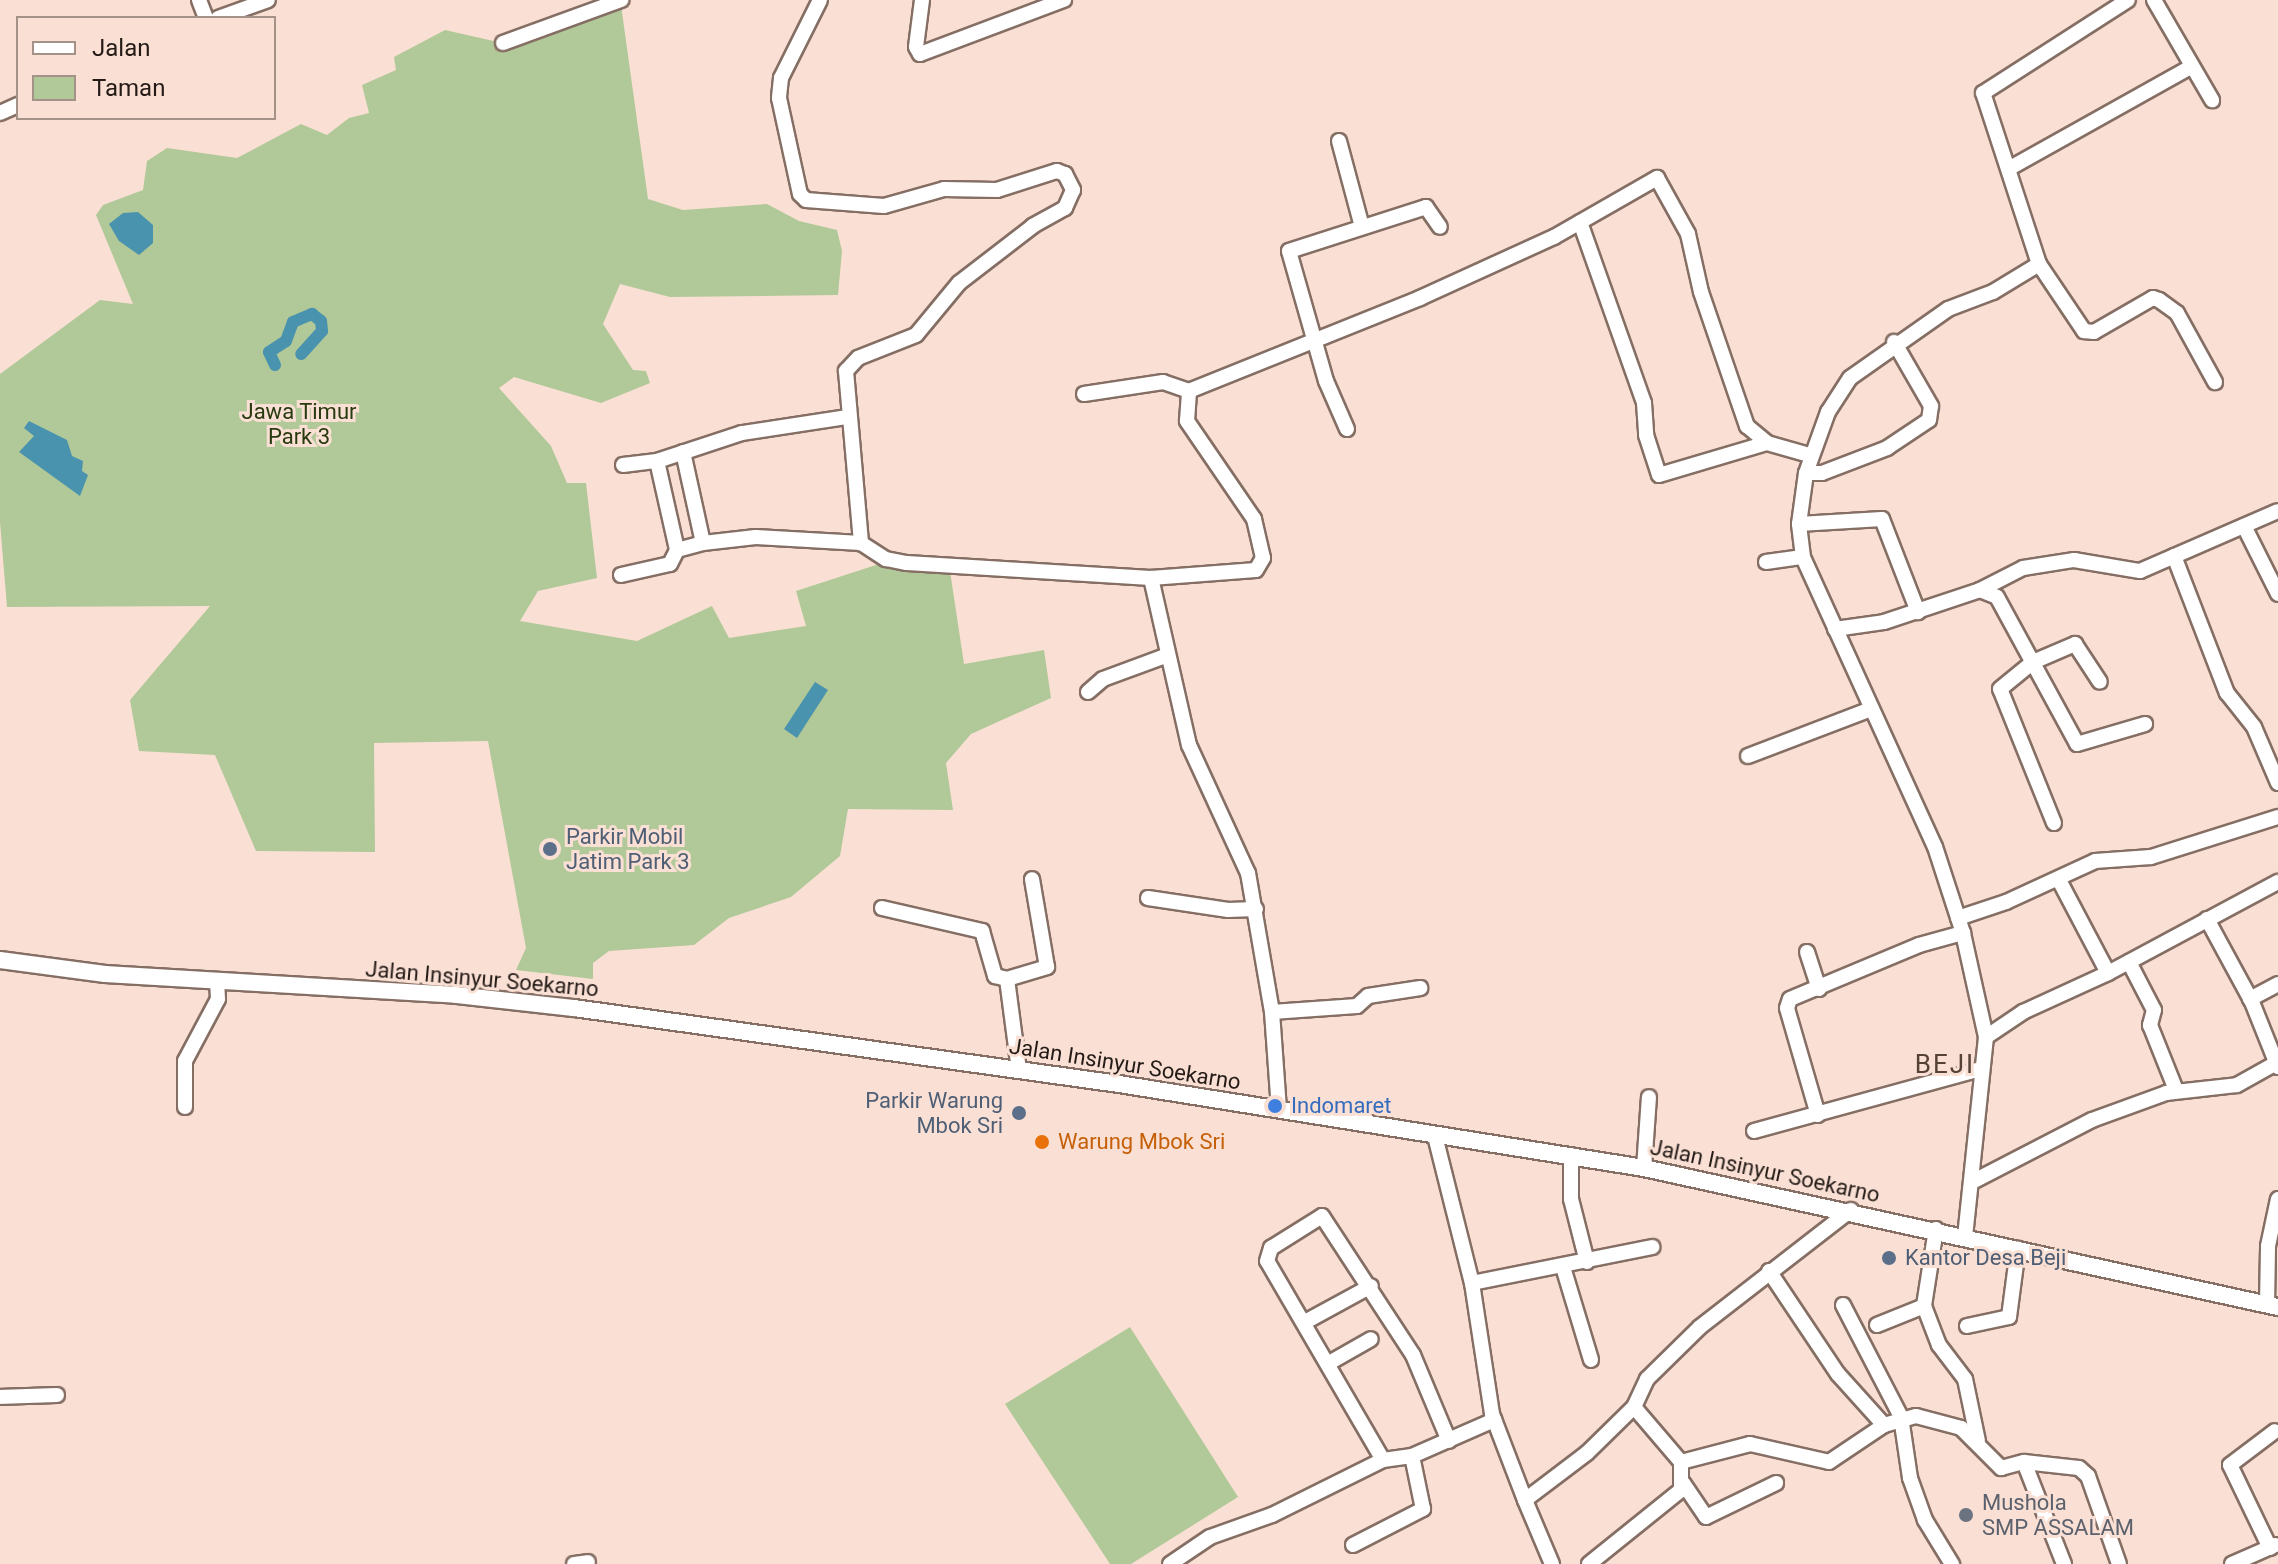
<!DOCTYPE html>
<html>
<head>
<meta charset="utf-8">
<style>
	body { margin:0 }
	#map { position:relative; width:2278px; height:1564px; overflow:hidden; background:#fae0d4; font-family:Roboto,sans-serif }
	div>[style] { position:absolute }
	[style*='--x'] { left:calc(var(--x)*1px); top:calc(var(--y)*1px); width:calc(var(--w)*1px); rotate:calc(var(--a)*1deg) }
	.green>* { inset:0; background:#b1c898 }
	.water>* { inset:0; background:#4a93ae }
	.canal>* { height:12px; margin:-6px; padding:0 6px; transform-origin:6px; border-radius:6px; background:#4a93ae }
	.roads { filter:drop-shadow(2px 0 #856e64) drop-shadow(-2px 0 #856e64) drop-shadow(0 2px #856e64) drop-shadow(0 -2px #856e64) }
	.minor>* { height:14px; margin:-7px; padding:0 7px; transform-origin:7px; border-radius:7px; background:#fff }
	.major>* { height:16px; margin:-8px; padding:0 8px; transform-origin:8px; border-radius:8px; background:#fff }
	.dots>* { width:22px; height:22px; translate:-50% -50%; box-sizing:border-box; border:4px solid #fae0d4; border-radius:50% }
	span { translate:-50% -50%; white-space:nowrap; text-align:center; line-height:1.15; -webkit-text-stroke:6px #fae0d4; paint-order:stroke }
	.park-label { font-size:22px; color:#283a10 }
	.service-label { font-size:22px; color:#4e5e75 }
	.left { translate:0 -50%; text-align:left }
	.right { translate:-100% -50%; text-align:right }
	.street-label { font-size:22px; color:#241b17 }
	.shop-label { font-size:22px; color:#366cbe }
	.food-label { font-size:22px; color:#c56008 }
	.worship-label { font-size:22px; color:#5b616d }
	.quarter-label { font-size:26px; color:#564137; letter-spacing:2px }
	.legend { position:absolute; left:16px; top:16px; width:260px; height:104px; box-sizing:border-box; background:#fae0d4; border:2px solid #a49188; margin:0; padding:10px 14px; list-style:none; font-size:24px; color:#241b17 }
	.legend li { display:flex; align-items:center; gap:16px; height:40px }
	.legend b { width:40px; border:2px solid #a49188 }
</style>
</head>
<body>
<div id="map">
	<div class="green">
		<div style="clip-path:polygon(621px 5px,648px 199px,683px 210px,767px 204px,799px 221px,837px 230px,842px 251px,838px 295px,670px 297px,620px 284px,603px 324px,633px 370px,646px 371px,650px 383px,601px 403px,514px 377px,499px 388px,551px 446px,567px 483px,586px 483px,597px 578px,538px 591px,520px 621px,637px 641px,712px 606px,729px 638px,806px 626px,796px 591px,876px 565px,950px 571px,964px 664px,1044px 650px,1051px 698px,971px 734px,946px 763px,953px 810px,848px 809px,840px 856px,791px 897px,729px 918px,694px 945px,609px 951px,593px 963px,593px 979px,516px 970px,526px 948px,488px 741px,374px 743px,375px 852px,256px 851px,215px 755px,139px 751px,130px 700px,210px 606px,7px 607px,0 522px,0 374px,100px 300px,133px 304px,96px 215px,103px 205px,143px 190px,147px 161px,167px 148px,237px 158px,301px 124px,327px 135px,349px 118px,369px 113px,362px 85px,396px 70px,394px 57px,445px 30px,515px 46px)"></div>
		<div style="clip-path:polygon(1130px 1327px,1238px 1497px,1131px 1564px,1110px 1564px,1005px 1404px)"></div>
	</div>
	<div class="water">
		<div style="clip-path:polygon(138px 212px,153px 225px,153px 243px,139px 255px,119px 241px,109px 224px,123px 213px)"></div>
		<div style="clip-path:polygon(29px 421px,67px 440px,72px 456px,83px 461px,82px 471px,88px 475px,80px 496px,19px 452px,34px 436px,24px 428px)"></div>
		<div style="clip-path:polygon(815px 682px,828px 690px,797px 738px,784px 729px)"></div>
	</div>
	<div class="canal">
		<div style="--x:275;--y:365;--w:14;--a:-115"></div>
		<div style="--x:269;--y:352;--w:20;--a:-33"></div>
		<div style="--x:286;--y:341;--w:20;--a:-70"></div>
		<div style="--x:293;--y:322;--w:21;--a:-23"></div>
		<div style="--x:312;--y:314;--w:11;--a:38"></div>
		<div style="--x:321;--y:321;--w:10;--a:84"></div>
		<div style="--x:322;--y:331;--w:31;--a:132"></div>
	</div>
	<div class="roads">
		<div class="minor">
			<div style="--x:199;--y:0;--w:19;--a:69"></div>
			<div style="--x:820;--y:0;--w:87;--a:116.6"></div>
			<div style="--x:781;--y:78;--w:20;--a:96"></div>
			<div style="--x:779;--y:98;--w:98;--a:77.7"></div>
			<div style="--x:800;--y:194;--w:8;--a:45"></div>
			<div style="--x:806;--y:200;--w:78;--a:4.4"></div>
			<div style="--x:884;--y:206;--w:62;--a:-15.8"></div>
			<div style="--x:944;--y:189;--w:53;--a:1.1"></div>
			<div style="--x:997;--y:190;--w:63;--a:-17.6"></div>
			<div style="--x:1057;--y:171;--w:9;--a:21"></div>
			<div style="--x:1065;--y:174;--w:18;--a:63"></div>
			<div style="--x:1073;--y:190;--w:20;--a:114"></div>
			<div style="--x:1065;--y:208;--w:37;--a:151"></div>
			<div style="--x:1033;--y:226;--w:93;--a:142.4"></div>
			<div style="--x:959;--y:283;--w:67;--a:129.6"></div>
			<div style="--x:916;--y:335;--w:62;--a:158.4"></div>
			<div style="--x:858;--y:358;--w:18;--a:133"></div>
			<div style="--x:846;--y:371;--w:173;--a:85"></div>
			<div style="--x:922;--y:0;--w:47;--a:97.3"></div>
			<div style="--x:916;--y:47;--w:8;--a:60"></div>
			<div style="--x:920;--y:54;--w:154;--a:-20.6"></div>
			<div style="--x:2154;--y:0;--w:116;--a:59.9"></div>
			<div style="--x:218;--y:18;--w:53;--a:-19.8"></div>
			<div style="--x:503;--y:43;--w:126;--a:-20"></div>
			<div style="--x:0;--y:113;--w:20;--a:-24"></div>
			<div style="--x:1339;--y:141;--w:89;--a:75"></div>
			<div style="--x:2010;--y:168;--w:207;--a:-29.2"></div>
			<div style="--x:1580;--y:222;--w:192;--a:70.5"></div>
			<div style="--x:1644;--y:403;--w:32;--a:86"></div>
			<div style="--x:1646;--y:435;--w:42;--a:72"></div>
			<div style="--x:1659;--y:475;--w:113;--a:-16.5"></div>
			<div style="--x:2039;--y:264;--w:81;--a:56.1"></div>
			<div style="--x:2084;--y:331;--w:10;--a:6"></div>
			<div style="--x:2094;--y:332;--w:68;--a:-30"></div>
			<div style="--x:2153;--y:298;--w:6;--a:18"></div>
			<div style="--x:2159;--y:300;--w:22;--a:36"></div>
			<div style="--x:2177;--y:313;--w:79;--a:61.2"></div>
			<div style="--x:1084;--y:394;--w:80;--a:-8.6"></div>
			<div style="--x:1163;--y:382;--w:28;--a:19"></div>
			<div style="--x:1347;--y:429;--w:52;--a:-113.6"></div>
			<div style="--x:1326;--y:381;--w:135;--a:-105.9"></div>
			<div style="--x:1289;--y:251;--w:144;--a:-17.8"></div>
			<div style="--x:1426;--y:207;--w:24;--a:55"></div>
			<div style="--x:683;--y:452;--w:93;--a:77.6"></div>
			<div style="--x:657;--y:461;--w:91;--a:77.3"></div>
			<div style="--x:623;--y:465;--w:34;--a:-7"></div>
			<div style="--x:657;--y:461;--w:89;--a:-18.2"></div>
			<div style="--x:742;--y:433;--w:105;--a:-8.7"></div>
			<div style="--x:1806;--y:473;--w:16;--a:0"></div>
			<div style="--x:1822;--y:473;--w:70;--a:-21"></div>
			<div style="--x:1887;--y:448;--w:50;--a:-33.7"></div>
			<div style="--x:1929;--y:420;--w:14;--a:-82"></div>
			<div style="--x:1931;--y:406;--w:74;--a:-120"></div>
			<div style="--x:1799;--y:524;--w:83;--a:-3.4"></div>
			<div style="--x:1882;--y:519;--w:100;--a:68.8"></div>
			<div style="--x:2244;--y:526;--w:76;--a:63.4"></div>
			<div style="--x:2174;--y:556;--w:147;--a:68.9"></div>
			<div style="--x:2227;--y:693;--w:43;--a:51.5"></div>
			<div style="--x:2254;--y:727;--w:61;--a:66.8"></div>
			<div style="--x:1766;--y:562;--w:37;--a:-8"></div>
			<div style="--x:621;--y:575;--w:50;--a:-12.7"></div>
			<div style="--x:670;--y:564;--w:16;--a:-63"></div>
			<div style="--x:677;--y:550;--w:27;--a:-15"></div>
			<div style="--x:703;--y:543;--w:53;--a:-6.5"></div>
			<div style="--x:756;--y:537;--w:105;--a:3.3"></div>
			<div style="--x:861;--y:543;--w:30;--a:33"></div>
			<div style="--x:886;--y:559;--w:21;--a:11"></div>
			<div style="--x:907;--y:563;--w:244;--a:3.5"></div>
			<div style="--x:1151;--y:578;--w:105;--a:-4.4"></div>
			<div style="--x:1256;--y:570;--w:14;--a:-60"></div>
			<div style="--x:1263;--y:558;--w:40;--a:-103"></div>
			<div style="--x:1254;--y:519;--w:119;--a:-124.4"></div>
			<div style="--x:1187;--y:421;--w:30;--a:-86"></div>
			<div style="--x:1189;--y:391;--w:249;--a:-21.9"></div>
			<div style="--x:1420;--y:298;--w:147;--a:-24.5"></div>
			<div style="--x:1554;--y:237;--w:119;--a:-29.8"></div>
			<div style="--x:1657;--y:178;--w:64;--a:61"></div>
			<div style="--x:1688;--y:234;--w:59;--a:77.4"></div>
			<div style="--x:1701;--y:292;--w:142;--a:71.1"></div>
			<div style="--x:1747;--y:426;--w:26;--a:40"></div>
			<div style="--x:1767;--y:443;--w:44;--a:15.9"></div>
			<div style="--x:1151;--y:578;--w:171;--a:77.2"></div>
			<div style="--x:1189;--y:745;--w:141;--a:65.3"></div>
			<div style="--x:1248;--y:873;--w:141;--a:80.2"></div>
			<div style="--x:1272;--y:1012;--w:98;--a:85.9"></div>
			<div style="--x:1980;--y:590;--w:48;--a:-27.1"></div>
			<div style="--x:2023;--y:568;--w:52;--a:-8.9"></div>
			<div style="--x:2074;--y:560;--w:67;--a:9.5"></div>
			<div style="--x:2140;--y:571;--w:150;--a:-23.5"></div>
			<div style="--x:1835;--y:629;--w:49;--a:-8.1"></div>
			<div style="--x:1884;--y:622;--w:101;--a:-18.4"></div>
			<div style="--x:1980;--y:590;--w:18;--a:22"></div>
			<div style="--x:1997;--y:597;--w:167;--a:61.4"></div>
			<div style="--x:2077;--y:744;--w:71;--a:-16.4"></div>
			<div style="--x:1088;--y:692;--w:20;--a:-41"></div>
			<div style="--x:1103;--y:679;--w:69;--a:-20.3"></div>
			<div style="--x:1748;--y:756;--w:132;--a:-20.9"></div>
			<div style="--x:2054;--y:823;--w:144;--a:-111.9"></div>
			<div style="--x:2000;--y:689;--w:43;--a:-39.3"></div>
			<div style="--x:2033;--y:662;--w:46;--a:-23.2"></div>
			<div style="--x:2075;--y:644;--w:45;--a:56.7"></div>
			<div style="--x:2059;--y:880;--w:105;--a:62.2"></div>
			<div style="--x:1148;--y:898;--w:81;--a:8.5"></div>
			<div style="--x:1228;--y:910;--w:28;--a:-2"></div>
			<div style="--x:882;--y:908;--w:103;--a:13"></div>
			<div style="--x:982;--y:931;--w:47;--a:73.9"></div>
			<div style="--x:995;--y:976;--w:12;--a:14"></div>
			<div style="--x:1007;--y:979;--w:92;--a:82.5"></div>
			<div style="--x:1958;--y:918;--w:51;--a:-18.4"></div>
			<div style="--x:2006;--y:902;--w:98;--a:-24.7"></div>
			<div style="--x:2095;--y:861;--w:56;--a:-4.1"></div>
			<div style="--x:2151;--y:857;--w:133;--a:-17.5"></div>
			<div style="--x:2207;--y:919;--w:94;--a:61.5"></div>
			<div style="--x:2252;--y:1002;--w:70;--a:68.2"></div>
			<div style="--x:1807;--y:952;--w:39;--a:72"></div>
			<div style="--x:2129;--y:962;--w:54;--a:62.5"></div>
			<div style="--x:2154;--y:1010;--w:16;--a:105"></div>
			<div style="--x:2150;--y:1025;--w:70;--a:68.2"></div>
			<div style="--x:1007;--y:979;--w:42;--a:-16.7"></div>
			<div style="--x:1047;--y:967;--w:89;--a:-99.7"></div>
			<div style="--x:2250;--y:999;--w:32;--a:-28"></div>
			<div style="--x:1272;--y:1012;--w:85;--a:-4"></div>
			<div style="--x:1357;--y:1006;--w:15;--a:-42"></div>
			<div style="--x:1368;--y:996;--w:53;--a:-8.7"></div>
			<div style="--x:1986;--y:1037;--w:107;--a:-102.5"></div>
			<div style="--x:1963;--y:933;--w:90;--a:-108"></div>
			<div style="--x:1935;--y:847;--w:319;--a:-114.5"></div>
			<div style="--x:1803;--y:557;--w:33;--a:-97"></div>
			<div style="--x:1799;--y:524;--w:51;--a:-82.2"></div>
			<div style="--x:1806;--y:473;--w:65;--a:-70.2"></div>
			<div style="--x:1828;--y:412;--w:40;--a:-57.1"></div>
			<div style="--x:1850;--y:378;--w:120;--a:-35.1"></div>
			<div style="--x:1948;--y:309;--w:48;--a:-20.7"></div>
			<div style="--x:1993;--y:292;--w:54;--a:-31.3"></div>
			<div style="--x:2039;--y:264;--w:180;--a:-108.1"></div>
			<div style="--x:1983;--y:93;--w:172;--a:-32.7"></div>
			<div style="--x:185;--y:1107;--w:46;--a:-90"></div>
			<div style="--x:185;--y:1061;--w:70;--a:-62"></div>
			<div style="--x:218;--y:999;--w:19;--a:-93"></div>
			<div style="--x:1818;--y:1115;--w:111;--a:-106.2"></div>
			<div style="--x:1787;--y:1008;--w:9;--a:-72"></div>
			<div style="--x:1790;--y:999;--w:140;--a:-22.7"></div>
			<div style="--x:1919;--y:945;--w:46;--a:-15.3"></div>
			<div style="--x:1754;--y:1131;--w:234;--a:-15.3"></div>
			<div style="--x:1435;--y:1136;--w:152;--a:75.9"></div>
			<div style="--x:1472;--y:1283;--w:133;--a:81.3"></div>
			<div style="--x:1492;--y:1414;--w:92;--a:69"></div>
			<div style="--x:1571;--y:1155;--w:44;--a:90"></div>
			<div style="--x:1571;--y:1199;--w:65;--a:75.7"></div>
			<div style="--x:1644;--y:1168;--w:71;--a:-86"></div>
			<div style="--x:1972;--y:1182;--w:135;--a:-27.3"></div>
			<div style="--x:2092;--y:1120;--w:79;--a:-20"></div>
			<div style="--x:2166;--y:1093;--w:71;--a:-6.4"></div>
			<div style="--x:2237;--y:1085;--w:47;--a:-29.3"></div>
			<div style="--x:1936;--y:1229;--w:78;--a:98.9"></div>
			<div style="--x:1924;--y:1306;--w:42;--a:69"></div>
			<div style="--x:1939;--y:1345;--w:43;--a:52.6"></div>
			<div style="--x:1965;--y:1379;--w:63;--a:78.2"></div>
			<div style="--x:1965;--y:1237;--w:201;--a:-84"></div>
			<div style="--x:1986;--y:1037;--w:45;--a:-34"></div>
			<div style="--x:2023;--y:1012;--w:94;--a:-24.6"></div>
			<div style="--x:2108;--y:973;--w:193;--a:-28.2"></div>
			<div style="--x:1563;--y:1267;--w:97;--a:73.2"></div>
			<div style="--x:1769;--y:1271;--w:124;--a:56.2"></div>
			<div style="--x:1838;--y:1374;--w:69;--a:48"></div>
			<div style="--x:1472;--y:1283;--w:184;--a:-11.3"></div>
			<div style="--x:1843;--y:1305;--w:126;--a:62.6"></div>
			<div style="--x:1901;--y:1417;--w:62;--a:81.6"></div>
			<div style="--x:1910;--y:1478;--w:45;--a:70.3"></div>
			<div style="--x:1925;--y:1520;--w:52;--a:58.5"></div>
			<div style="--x:2267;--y:1305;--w:59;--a:-89"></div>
			<div style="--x:2268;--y:1246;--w:48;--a:-78"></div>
			<div style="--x:1305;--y:1322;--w:75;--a:-28.6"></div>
			<div style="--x:1877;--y:1325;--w:51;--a:-22"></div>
			<div style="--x:1967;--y:1326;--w:43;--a:-12.1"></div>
			<div style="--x:2009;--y:1317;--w:69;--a:-82.5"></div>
			<div style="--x:1329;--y:1363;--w:48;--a:-29.7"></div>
			<div style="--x:0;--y:1397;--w:57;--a:-2"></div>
			<div style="--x:1383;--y:1460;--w:230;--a:-120.2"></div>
			<div style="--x:1267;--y:1261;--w:14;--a:-73"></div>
			<div style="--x:1271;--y:1248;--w:60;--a:-32.1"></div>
			<div style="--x:1322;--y:1216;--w:166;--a:56.8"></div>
			<div style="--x:1413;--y:1355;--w:93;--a:67.3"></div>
			<div style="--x:1681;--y:1462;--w:71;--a:-14.6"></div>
			<div style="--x:1750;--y:1444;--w:81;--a:12.8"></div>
			<div style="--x:1829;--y:1462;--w:66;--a:-33.9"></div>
			<div style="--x:1884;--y:1425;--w:33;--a:-16"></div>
			<div style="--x:1916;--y:1416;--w:47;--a:14.9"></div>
			<div style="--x:1961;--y:1428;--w:57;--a:45"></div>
			<div style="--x:2001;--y:1468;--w:24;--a:-15"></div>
			<div style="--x:2024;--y:1462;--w:55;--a:6.2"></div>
			<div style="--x:2079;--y:1468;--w:12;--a:42"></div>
			<div style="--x:2088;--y:1476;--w:93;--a:70.6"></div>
			<div style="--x:2024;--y:1462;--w:110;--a:68.6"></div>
			<div style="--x:1683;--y:1483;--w:41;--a:55.9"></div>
			<div style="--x:1706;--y:1517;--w:78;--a:-25.9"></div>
			<div style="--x:1353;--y:1545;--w:79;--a:-27.2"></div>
			<div style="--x:1423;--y:1509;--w:54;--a:-101.7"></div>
			<div style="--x:2270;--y:1548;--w:92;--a:-115.7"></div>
			<div style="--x:2230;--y:1465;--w:56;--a:-37.1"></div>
			<div style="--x:574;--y:1564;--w:14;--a:-8"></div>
			<div style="--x:1170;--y:1564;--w:48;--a:-34"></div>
			<div style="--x:1210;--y:1537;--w:66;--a:-19.5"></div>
			<div style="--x:1272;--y:1515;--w:124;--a:-26.4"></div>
			<div style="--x:1383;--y:1460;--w:29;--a:-8"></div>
			<div style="--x:1412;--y:1456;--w:90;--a:-23.7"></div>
			<div style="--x:1552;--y:1564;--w:69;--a:-112.9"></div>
			<div style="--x:1525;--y:1500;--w:78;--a:-37.2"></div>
			<div style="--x:1587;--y:1453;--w:66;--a:-44.4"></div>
			<div style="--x:1634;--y:1407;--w:31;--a:-65"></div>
			<div style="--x:1647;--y:1379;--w:74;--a:-44.5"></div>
			<div style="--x:1700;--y:1327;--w:191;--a:-37.8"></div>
			<div style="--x:1589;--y:1564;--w:118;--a:-38.8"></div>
			<div style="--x:1681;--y:1490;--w:28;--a:-90"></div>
			<div style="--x:1681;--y:1462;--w:72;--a:-130.5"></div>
			<div style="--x:2232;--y:1564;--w:47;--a:-23.8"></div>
		</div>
		<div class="major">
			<div style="--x:0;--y:960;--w:106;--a:7.6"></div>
			<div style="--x:105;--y:974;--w:352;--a:3.4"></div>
			<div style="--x:456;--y:995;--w:119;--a:6.3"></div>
			<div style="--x:574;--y:1008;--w:550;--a:7.94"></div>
			<div style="--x:1119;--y:1084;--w:532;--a:9.09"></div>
			<div style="--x:1644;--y:1168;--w:649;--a:12.37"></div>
		</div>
	</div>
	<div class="dots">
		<div style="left:550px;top:849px;background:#5c6f8a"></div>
		<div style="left:1275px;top:1106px;background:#3f7fe0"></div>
		<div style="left:1019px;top:1113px;background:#5c6f8a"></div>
		<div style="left:1042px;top:1142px;background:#e8710a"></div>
		<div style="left:1889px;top:1258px;background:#5c6f8a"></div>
		<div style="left:1966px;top:1515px;background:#6b7280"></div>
	</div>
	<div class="park-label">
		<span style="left:299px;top:424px">Jawa Timur<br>Park 3</span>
	</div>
	<div class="service-label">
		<span class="left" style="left:566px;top:849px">Parkir Mobil<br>Jatim Park 3</span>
		<span class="right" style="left:1003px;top:1113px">Parkir Warung<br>Mbok Sri</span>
		<span class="left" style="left:1905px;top:1258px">Kantor Desa Beji</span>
	</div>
	<div class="street-label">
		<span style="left:482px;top:979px;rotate:5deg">Jalan Insinyur Soekarno</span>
		<span style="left:1125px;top:1064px;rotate:9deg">Jalan Insinyur Soekarno</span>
		<span style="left:1765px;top:1171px;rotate:12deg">Jalan Insinyur Soekarno</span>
	</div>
	<div class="shop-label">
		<span class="left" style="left:1291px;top:1106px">Indomaret</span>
	</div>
	<div class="food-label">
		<span class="left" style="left:1058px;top:1142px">Warung Mbok Sri</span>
	</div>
	<div class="worship-label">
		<span class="left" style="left:1982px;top:1515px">Mushola<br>SMP ASSALAM</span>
	</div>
	<div class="quarter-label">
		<span style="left:1945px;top:1065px">BEJI</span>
	</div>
	<ul class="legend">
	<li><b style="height:10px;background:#fff"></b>Jalan</li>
	<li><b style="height:22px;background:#b1c898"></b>Taman</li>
	</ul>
</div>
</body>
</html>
